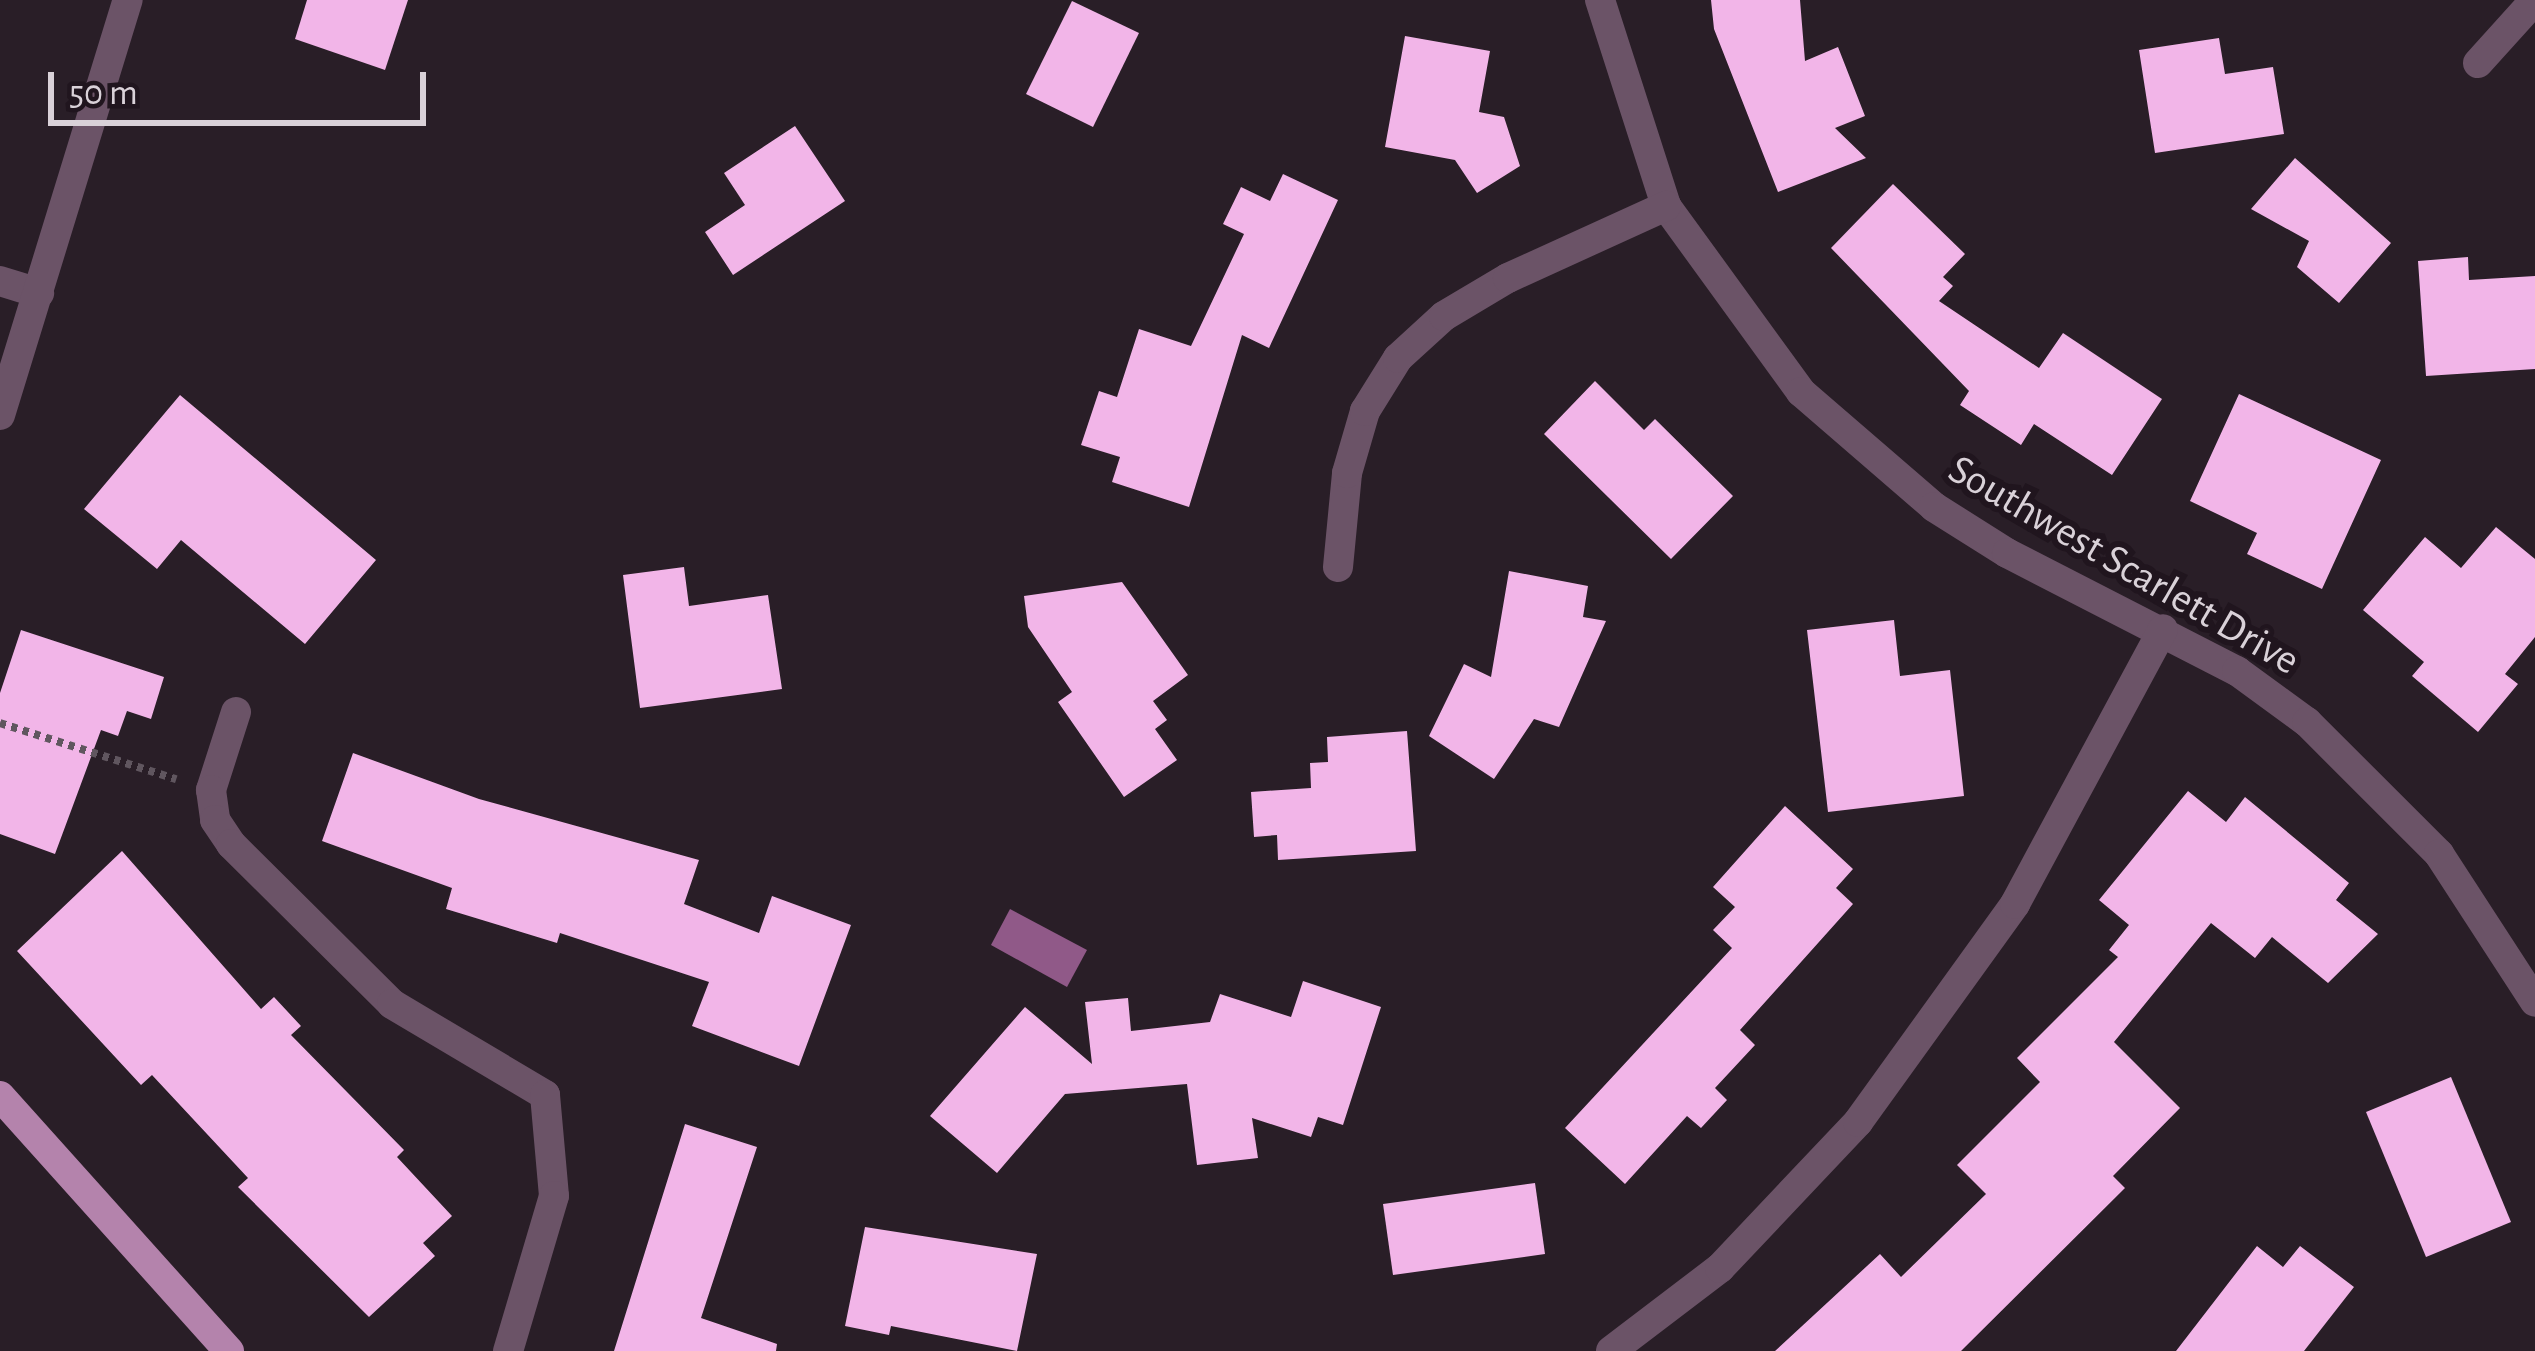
<!DOCTYPE html>
<html>
<head>
<meta charset="utf-8">
<style>
	body { margin:0 }
	#map { position:relative; width:2535px; height:1351px; overflow:hidden; background:#291e27; font-family:"Alegreya Sans",sans-serif }
	div>[style] { position:absolute }
	[style*='--x'] { left:calc(var(--x)*1px); top:calc(var(--y)*1px); width:calc(var(--w)*1px); rotate:calc(var(--a)*1deg) }
	.water>* { inset:0; background:#905988 }
	.building>* { inset:0; background:#f2b5e8 }
	.path>* { height:8px; margin-top:-4px; transform-origin:0; background:repeating-linear-gradient(90deg,#60565f 0 6px,transparent 0 12px) }
	.minor>* { height:30px; margin:-15px; padding:0 15px; transform-origin:15px; border-radius:15px; background:#6b5367 }
	.major>* { height:30px; margin:-15px; padding:0 15px; transform-origin:15px; border-radius:15px; background:#b483ac }
	span { translate:-50% -50%; white-space:nowrap; text-align:center; line-height:1.15; -webkit-text-stroke:12px #20151e; paint-order:stroke }
	.street-label { font-size:42px; color:#d9d1d8 }
	.scale { position:absolute; left:48px; top:72px; width:378px; height:54px; box-sizing:border-box; border:6px solid #d9d1d8; border-top:0; padding-left:15px; font-size:36px; line-height:42px; white-space:nowrap; color:#d9d1d8; -webkit-text-stroke:9px #20151e; paint-order:stroke }
</style>
</head>
<body>
<div id="map">
	<div class="water">
		<div style="clip-path:polygon(1010px 909px,1087px 950px,1067px 987px,991px 945px)"></div>
	</div>
	<div class="building">
		<div style="clip-path:polygon(307px 0,408px 0,385px 70px,295px 39px)"></div>
		<div style="clip-path:polygon(1711px 0,1800px 0,1805px 61px,1838px 47px,1865px 116px,1835px 128px,1866px 158px,1778px 192px,1714px 29px)"></div>
		<div style="clip-path:polygon(1072px 1px,1139px 33px,1093px 127px,1026px 94px)"></div>
		<div style="clip-path:polygon(1405px 36px,1490px 51px,1479px 112px,1504px 117px,1520px 166px,1477px 193px,1455px 160px,1385px 147px)"></div>
		<div style="clip-path:polygon(2219px 38px,2225px 74px,2273px 67px,2284px 134px,2155px 153px,2139px 50px)"></div>
		<div style="clip-path:polygon(795px 126px,845px 201px,733px 275px,705px 232px,745px 205px,724px 173px)"></div>
		<div style="clip-path:polygon(2295px 158px,2391px 243px,2339px 303px,2297px 267px,2309px 241px,2251px 209px)"></div>
		<div style="clip-path:polygon(1283px 174px,1338px 200px,1269px 348px,1242px 335px,1189px 507px,1112px 482px,1120px 457px,1081px 445px,1099px 391px,1117px 397px,1139px 329px,1191px 346px,1244px 234px,1223px 224px,1241px 187px,1270px 201px)"></div>
		<div style="clip-path:polygon(1893px 184px,1965px 254px,1943px 277px,1953px 286px,1939px 301px,2039px 368px,2063px 333px,2162px 399px,2112px 475px,2034px 424px,2021px 445px,1960px 405px,1969px 391px,1831px 248px)"></div>
		<div style="clip-path:polygon(2468px 257px,2469px 280px,2535px 276px,2535px 369px,2426px 376px,2418px 261px)"></div>
		<div style="clip-path:polygon(1595px 381px,1644px 430px,1655px 419px,1733px 496px,1671px 559px,1544px 434px)"></div>
		<div style="clip-path:polygon(2239px 394px,2381px 460px,2322px 589px,2247px 554px,2257px 533px,2190px 501px)"></div>
		<div style="clip-path:polygon(180px 395px,376px 560px,305px 644px,181px 540px,157px 569px,84px 509px)"></div>
		<div style="clip-path:polygon(2496px 527px,2535px 559px,2535px 637px,2505px 674px,2518px 684px,2478px 732px,2412px 676px,2424px 662px,2363px 610px,2425px 537px,2461px 568px)"></div>
		<div style="clip-path:polygon(684px 567px,689px 606px,768px 595px,782px 689px,640px 708px,623px 575px)"></div>
		<div style="clip-path:polygon(1509px 571px,1588px 586px,1583px 617px,1606px 621px,1559px 727px,1534px 719px,1494px 779px,1429px 736px,1464px 664px,1491px 677px)"></div>
		<div style="clip-path:polygon(1122px 582px,1188px 675px,1153px 701px,1167px 720px,1155px 729px,1177px 760px,1124px 797px,1058px 702px,1072px 692px,1028px 627px,1024px 596px)"></div>
		<div style="clip-path:polygon(1894px 620px,1900px 676px,1950px 670px,1964px 796px,1828px 812px,1807px 630px)"></div>
		<div style="clip-path:polygon(21px 630px,164px 677px,151px 719px,127px 711px,118px 736px,101px 730px,55px 854px,0 834px,0 693px)"></div>
		<div style="clip-path:polygon(1407px 731px,1416px 851px,1278px 860px,1277px 835px,1254px 837px,1251px 792px,1311px 788px,1310px 763px,1328px 762px,1327px 737px)"></div>
		<div style="clip-path:polygon(353px 753px,479px 799px,699px 860px,684px 904px,759px 933px,772px 896px,851px 925px,799px 1066px,692px 1026px,709px 982px,560px 933px,557px 943px,446px 909px,452px 888px,322px 841px)"></div>
		<div style="clip-path:polygon(2188px 791px,2226px 822px,2245px 797px,2349px 883px,2336px 900px,2378px 934px,2328px 983px,2272px 937px,2255px 958px,2211px 923px,2114px 1042px,2180px 1108px,2113px 1176px,2125px 1188px,1961px 1351px,1775px 1351px,1880px 1254px,1901px 1277px,1986px 1194px,1957px 1165px,2040px 1082px,2017px 1058px,2118px 957px,2109px 950px,2129px 925px,2099px 900px)"></div>
		<div style="clip-path:polygon(1785px 806px,1853px 869px,1836px 888px,1853px 904px,1740px 1030px,1755px 1045px,1715px 1088px,1727px 1100px,1701px 1128px,1687px 1116px,1625px 1184px,1565px 1128px,1732px 948px,1713px 930px,1735px 907px,1713px 887px)"></div>
		<div style="clip-path:polygon(122px 851px,261px 1009px,274px 997px,301px 1026px,291px 1035px,404px 1150px,397px 1157px,452px 1216px,423px 1243px,435px 1256px,369px 1317px,238px 1187px,248px 1178px,152px 1075px,141px 1085px,17px 951px)"></div>
		<div style="clip-path:polygon(1303px 981px,1381px 1007px,1343px 1125px,1318px 1117px,1311px 1137px,1252px 1118px,1258px 1158px,1197px 1165px,1187px 1084px,1065px 1094px,997px 1173px,930px 1116px,1025px 1007px,1092px 1064px,1085px 1002px,1128px 998px,1131px 1031px,1210px 1022px,1220px 994px,1291px 1017px)"></div>
		<div style="clip-path:polygon(2451px 1077px,2511px 1222px,2426px 1257px,2366px 1112px)"></div>
		<div style="clip-path:polygon(685px 1124px,757px 1147px,701px 1318px,777px 1344px,776px 1351px,614px 1351px)"></div>
		<div style="clip-path:polygon(1535px 1183px,1545px 1254px,1393px 1275px,1383px 1204px)"></div>
		<div style="clip-path:polygon(865px 1227px,1037px 1254px,1017px 1351px,891px 1326px,889px 1335px,845px 1326px)"></div>
		<div style="clip-path:polygon(2257px 1246px,2283px 1267px,2300px 1246px,2354px 1287px,2304px 1351px,2176px 1351px)"></div>
	</div>
	<div class="path">
		<div style="--x:0;--y:723;--w:185;--a:17.7"></div>
	</div>
	<div class="minor">
		<div style="--x:1600;--y:0;--w:216;--a:72.2"></div>
		<div style="--x:1666;--y:206;--w:230;--a:54"></div>
		<div style="--x:1801;--y:392;--w:176;--a:40.8"></div>
		<div style="--x:1934;--y:507;--w:86;--a:32.2"></div>
		<div style="--x:2007;--y:553;--w:259;--a:27.2"></div>
		<div style="--x:2237;--y:671;--w:87;--a:36.1"></div>
		<div style="--x:2307;--y:722;--w:187;--a:45"></div>
		<div style="--x:2439;--y:854;--w:176;--a:57"></div>
		<div style="--x:2478;--y:63;--w:85;--a:-47.9"></div>
		<div style="--x:0;--y:281;--w:41;--a:17.1"></div>
		<div style="--x:0;--y:415;--w:434;--a:-72.9"></div>
		<div style="--x:1338;--y:567;--w:94;--a:-84.5"></div>
		<div style="--x:1347;--y:473;--w:65;--a:-73.8"></div>
		<div style="--x:1365;--y:411;--w:62;--a:-58.1"></div>
		<div style="--x:1398;--y:358;--w:62;--a:-42.4"></div>
		<div style="--x:1444;--y:316;--w:74;--a:-30.7"></div>
		<div style="--x:1508;--y:278;--w:174;--a:-24.5"></div>
		<div style="--x:236;--y:712;--w:82;--a:107.8"></div>
		<div style="--x:211;--y:790;--w:30;--a:82"></div>
		<div style="--x:215;--y:820;--w:29;--a:56"></div>
		<div style="--x:231;--y:844;--w:227;--a:44.8"></div>
		<div style="--x:392;--y:1004;--w:178;--a:30.7"></div>
		<div style="--x:545;--y:1095;--w:101;--a:84.9"></div>
		<div style="--x:554;--y:1196;--w:162;--a:106.5"></div>
		<div style="--x:1611;--y:1351;--w:137;--a:-37.3"></div>
		<div style="--x:1720;--y:1268;--w:201;--a:-46.6"></div>
		<div style="--x:1858;--y:1122;--w:269;--a:-54.2"></div>
		<div style="--x:2015;--y:904;--w:312;--a:-61.7"></div>
	</div>
	<div class="major">
		<div style="--x:0;--y:1096;--w:343;--a:48.1"></div>
	</div>
	<div class="street-label">
		<span style="left:2124px;top:565px;rotate:30deg">Southwest Scarlett Drive</span>
	</div>
	<div class="scale">50 m</div>
</div>
</body>
</html>
